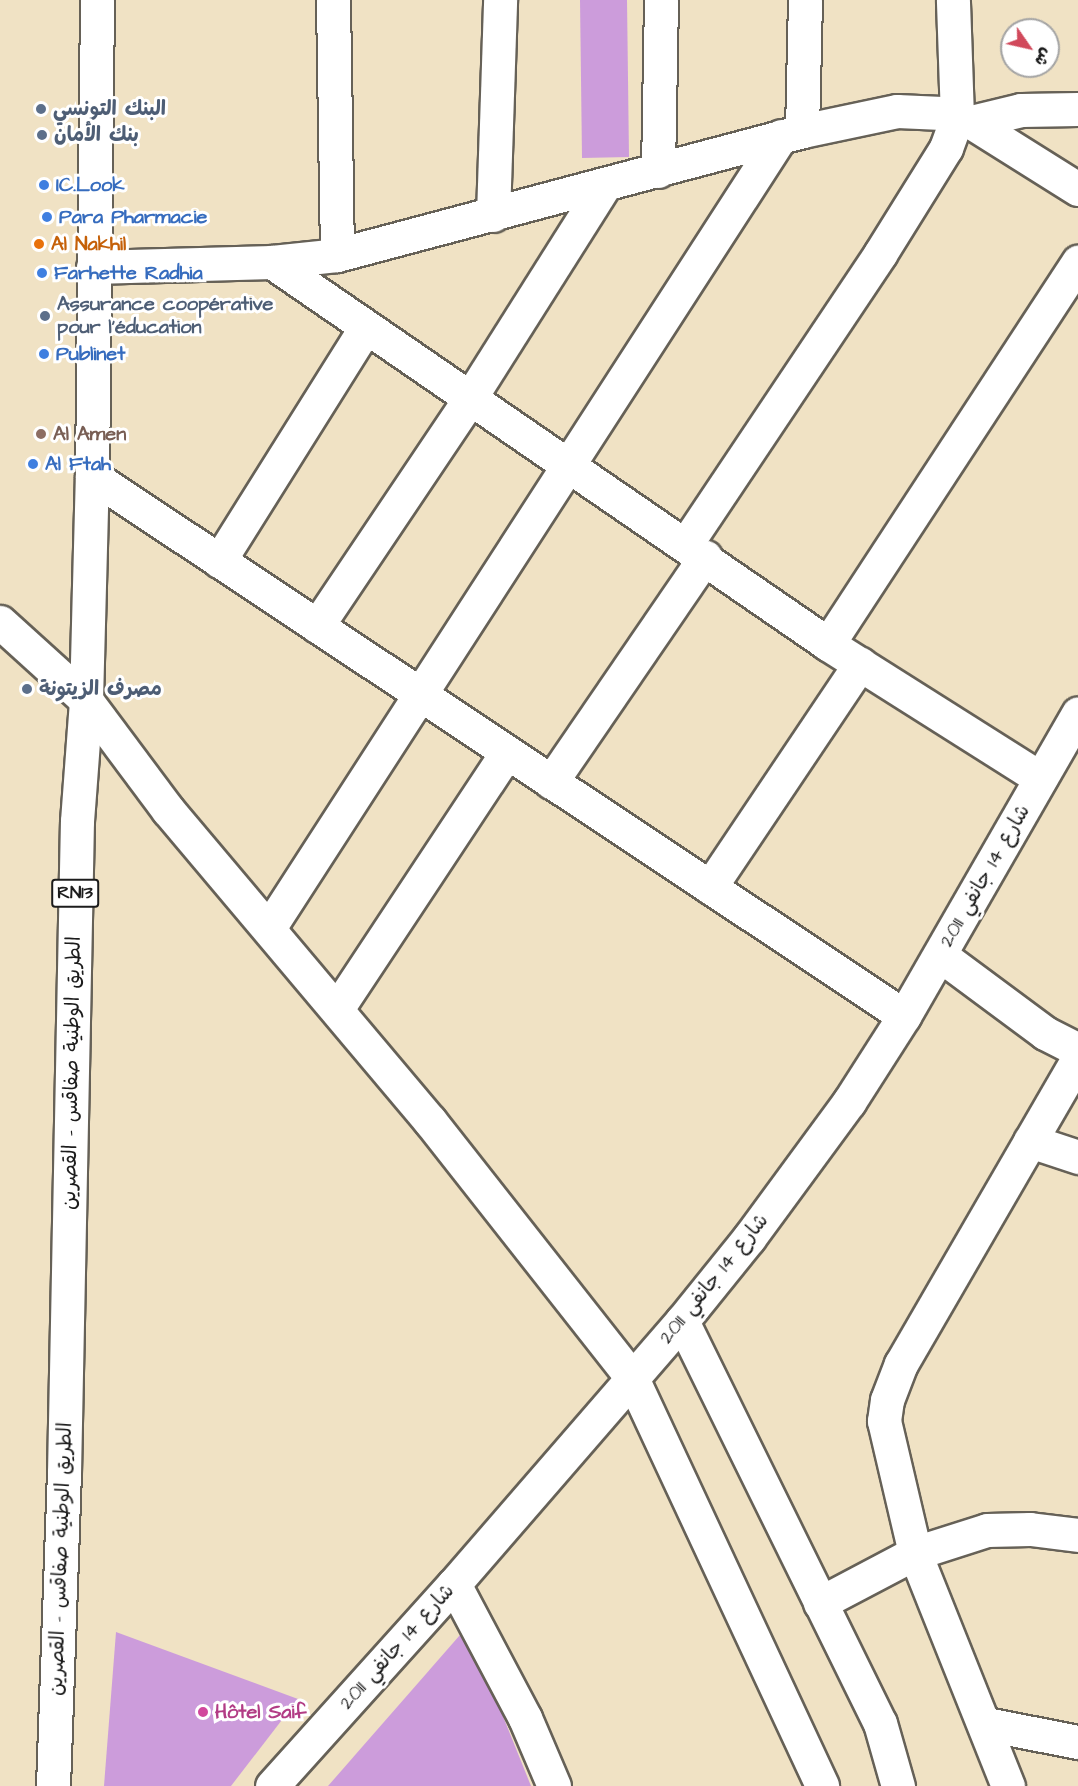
<!DOCTYPE html>
<html>
<head>
<meta charset="utf-8">
<style>
	body { margin:0 }
	#map { position:relative; width:1078px; height:1786px; overflow:hidden; background:#f0e2c4; font-family:"Architects Daughter","Playpen Sans Arabic",sans-serif }
	div>[style] { position:absolute }
	[style*='--x'] { left:calc(var(--x)*1px); top:calc(var(--y)*1px); width:calc(var(--w)*1px); rotate:calc(var(--a)*1deg) }
	.building>* { inset:0; background:#cc9cdb }
	.roads { filter:drop-shadow(2px 0 #666157) drop-shadow(-2px 0 #666157) drop-shadow(0 2px #666157) drop-shadow(0 -2px #666157) }
	.street>* { height:33px; margin:-16.5px; padding:0 16.5px; transform-origin:16.5px; border-radius:16.5px; background:#fff }
	.secondary>* { height:33px; margin:-16.5px; padding:0 16.5px; transform-origin:16.5px; border-radius:16.5px; background:#fff }
	.primary>* { height:33px; margin:-16.5px; padding:0 16.5px; transform-origin:16.5px; border-radius:16.5px; background:#fff }
	.dots>* { width:16px; height:16px; translate:-50% -50%; box-sizing:border-box; border:3px solid #fff; border-radius:50% }
	span { translate:-50% -50%; white-space:nowrap; text-align:center; line-height:1.15; -webkit-text-stroke:6px #fff; paint-order:stroke }
	.shield-label span { padding:2px 4px; background:#fff; border:2px solid; border-radius:4px; -webkit-text-stroke-width:0 }
	.shield-label { font-size:18px; color:#1c1c1c; font-weight:700 }
	.service-label { font-size:20px; color:#4e5e75; font-weight:700 }
	.left { translate:0 -50%; text-align:left }
	.shop-label { font-size:20px; color:#366cbe; font-weight:700 }
	.food-label { font-size:20px; color:#c56008; font-weight:700 }
	.education-label { font-size:20px; color:#785e54; font-weight:700 }
	.street-label { font-size:20px; color:#1c1c1c }
	.hotel-label { font-size:20px; color:#b23c85; font-weight:700 }
	.north { position:absolute; left:1000px; top:18px; width:60px; height:60px; box-sizing:border-box; background:#fff; border:2px solid #a4a4a4; border-radius:50%; rotate:124deg; font-size:16px; font-weight:700; line-height:24px; text-align:center; color:#1c1c1c }
	.north::after { content:''; display:block; margin:auto; width:21px; height:27px; background:#d1495b; clip-path:polygon(50% 0,100% 100%,50% 72%,0 100%) }
</style>
</head>
<body>
<div id="map">
	<div class="building">
		<div style="clip-path:polygon(580px 0,627px 0,629px 157px,582px 158px)"></div>
		<div style="clip-path:polygon(467px 1627px,531px 1786px,328px 1786px)"></div>
		<div style="clip-path:polygon(116px 1632px,298px 1699px,231px 1786px,104px 1786px)"></div>
	</div>
	<div class="roads">
		<div class="street">
			<div style="--x:333;--y:0;--w:255;--a:89.1"></div>
			<div style="--x:971;--y:122;--w:51;--a:-13.5"></div>
			<div style="--x:1021;--y:110;--w:57;--a:-1"></div>
			<div style="--x:802;--y:131;--w:131;--a:-88.7"></div>
			<div style="--x:658;--y:171;--w:171;--a:-89"></div>
			<div style="--x:493;--y:215;--w:215;--a:-88.1"></div>
			<div style="--x:272;--y:262;--w:675;--a:34.49"></div>
			<div style="--x:828;--y:644;--w:251;--a:32.3"></div>
			<div style="--x:93;--y:267;--w:179;--a:-1.6"></div>
			<div style="--x:272;--y:262;--w:65;--a:-6.1"></div>
			<div style="--x:337;--y:255;--w:481;--a:-14.9"></div>
			<div style="--x:802;--y:131;--w:97;--a:-11.9"></div>
			<div style="--x:897;--y:111;--w:45;--a:2.5"></div>
			<div style="--x:942;--y:113;--w:30;--a:17"></div>
			<div style="--x:971;--y:122;--w:126;--a:32.1"></div>
			<div style="--x:92;--y:476;--w:975;--a:33.62"></div>
			<div style="--x:686;--y:544;--w:349;--a:-56.2"></div>
			<div style="--x:880;--y:254;--w:125;--a:-58.1"></div>
			<div style="--x:946;--y:148;--w:33;--a:-70"></div>
			<div style="--x:957;--y:117;--w:117;--a:-92"></div>
			<div style="--x:219;--y:561;--w:276;--a:-57.9"></div>
			<div style="--x:0;--y:622;--w:116;--a:42.2"></div>
			<div style="--x:86;--y:700;--w:137;--a:53.3"></div>
			<div style="--x:168;--y:810;--w:407;--a:49.9"></div>
			<div style="--x:430;--y:1121;--w:327;--a:51.8"></div>
			<div style="--x:632;--y:1378;--w:450;--a:65"></div>
			<div style="--x:317;--y:626;--w:275;--a:-56.1"></div>
			<div style="--x:470;--y:398;--w:251;--a:-57.7"></div>
			<div style="--x:828;--y:644;--w:457;--a:-56.8"></div>
			<div style="--x:551;--y:782;--w:273;--a:-55.6"></div>
			<div style="--x:710;--y:887;--w:269;--a:-56.1"></div>
			<div style="--x:269;--y:928;--w:943;--a:-57.12"></div>
			<div style="--x:940;--y:955;--w:131;--a:36.6"></div>
			<div style="--x:1045;--y:1033;--w:37;--a:27"></div>
			<div style="--x:337;--y:1009;--w:308;--a:-56.5"></div>
			<div style="--x:1030;--y:1141;--w:51;--a:18.4"></div>
			<div style="--x:682;--y:1321;--w:448;--a:63.8"></div>
			<div style="--x:880;--y:1723;--w:66;--a:74.1"></div>
			<div style="--x:454;--y:1584;--w:152;--a:62.1"></div>
			<div style="--x:525;--y:1718;--w:74;--a:66.9"></div>
			<div style="--x:820;--y:1603;--w:107;--a:-27.8"></div>
			<div style="--x:915;--y:1553;--w:76;--a:-17.7"></div>
			<div style="--x:987;--y:1530;--w:43;--a:-1.3"></div>
			<div style="--x:1030;--y:1529;--w:48;--a:7.1"></div>
			<div style="--x:986;--y:1724;--w:94;--a:11.1"></div>
			<div style="--x:1008;--y:1786;--w:251;--a:-111.8"></div>
			<div style="--x:915;--y:1553;--w:136;--a:-103.2"></div>
			<div style="--x:884;--y:1421;--w:21;--a:-82"></div>
			<div style="--x:887;--y:1400;--w:39;--a:-69"></div>
			<div style="--x:901;--y:1364;--w:353;--a:-59.9"></div>
		</div>
		<div class="secondary">
			<div style="--x:272;--y:1786;--w:272;--a:-48"></div>
			<div style="--x:454;--y:1584;--w:348;--a:-49.1"></div>
			<div style="--x:682;--y:1321;--w:107;--a:-51.1"></div>
			<div style="--x:749;--y:1238;--w:169;--a:-53.7"></div>
			<div style="--x:849;--y:1102;--w:102;--a:-57.4"></div>
			<div style="--x:904;--y:1016;--w:349;--a:-60.1"></div>
		</div>
		<div class="primary">
			<div style="--x:53;--y:1786;--w:313;--a:-88"></div>
			<div style="--x:64;--y:1473;--w:652;--a:-88.86"></div>
			<div style="--x:77;--y:821;--w:121;--a:-85.7"></div>
			<div style="--x:86;--y:700;--w:224;--a:-88.5"></div>
			<div style="--x:92;--y:476;--w:476;--a:-89.4"></div>
		</div>
	</div>
	<div class="dots">
		<div style="left:41px;top:109px;background:#5c6f8a"></div>
		<div style="left:42px;top:135px;background:#5c6f8a"></div>
		<div style="left:44px;top:185px;background:#3f7fe0"></div>
		<div style="left:47px;top:217px;background:#3f7fe0"></div>
		<div style="left:39px;top:244px;background:#e8710a"></div>
		<div style="left:42px;top:273px;background:#3f7fe0"></div>
		<div style="left:45px;top:316px;background:#5c6f8a"></div>
		<div style="left:44px;top:354px;background:#3f7fe0"></div>
		<div style="left:41px;top:434px;background:#8d6e63"></div>
		<div style="left:33px;top:464px;background:#3f7fe0"></div>
		<div style="left:27px;top:689px;background:#5c6f8a"></div>
		<div style="left:203px;top:1712px;background:#d1479c"></div>
	</div>
	<div class="shield-label">
		<span style="left:75px;top:893px">RN13</span>
	</div>
	<div class="service-label">
		<span class="left" style="left:53px;top:109px">البنك التونسي</span>
		<span class="left" style="left:54px;top:135px">بنك الأمان</span>
		<span class="left" style="left:57px;top:316px">Assurance coopérative<br>pour l'éducation</span>
		<span class="left" style="left:39px;top:689px">مصرف الزيتونة</span>
	</div>
	<div class="shop-label">
		<span class="left" style="left:56px;top:185px">IC.Look</span>
		<span class="left" style="left:59px;top:217px">Para Pharmacie</span>
		<span class="left" style="left:54px;top:273px">Farhette Radhia</span>
		<span class="left" style="left:56px;top:354px">Publinet</span>
		<span class="left" style="left:45px;top:464px">Al Ftah</span>
	</div>
	<div class="food-label">
		<span class="left" style="left:51px;top:244px">Al Nakhil</span>
	</div>
	<div class="education-label">
		<span class="left" style="left:53px;top:434px">Al Amen</span>
	</div>
	<div class="street-label">
		<span style="left:985px;top:876px;rotate:-60deg">شارع 14 جانفي 2011</span>
		<span style="left:72px;top:1073px;rotate:-89deg">الطريق الوطنية صفاقس - القصرين</span>
		<span style="left:714px;top:1279px;rotate:-51deg">شارع 14 جانفي 2011</span>
		<span style="left:61px;top:1559px;rotate:-88deg">الطريق الوطنية صفاقس - القصرين</span>
		<span style="left:397px;top:1647px;rotate:-48deg">شارع 14 جانفي 2011</span>
	</div>
	<div class="hotel-label">
		<span class="left" style="left:215px;top:1712px">Hôtel Saif</span>
	</div>
	<div class="north">ش</div>
</div>
</body>
</html>
